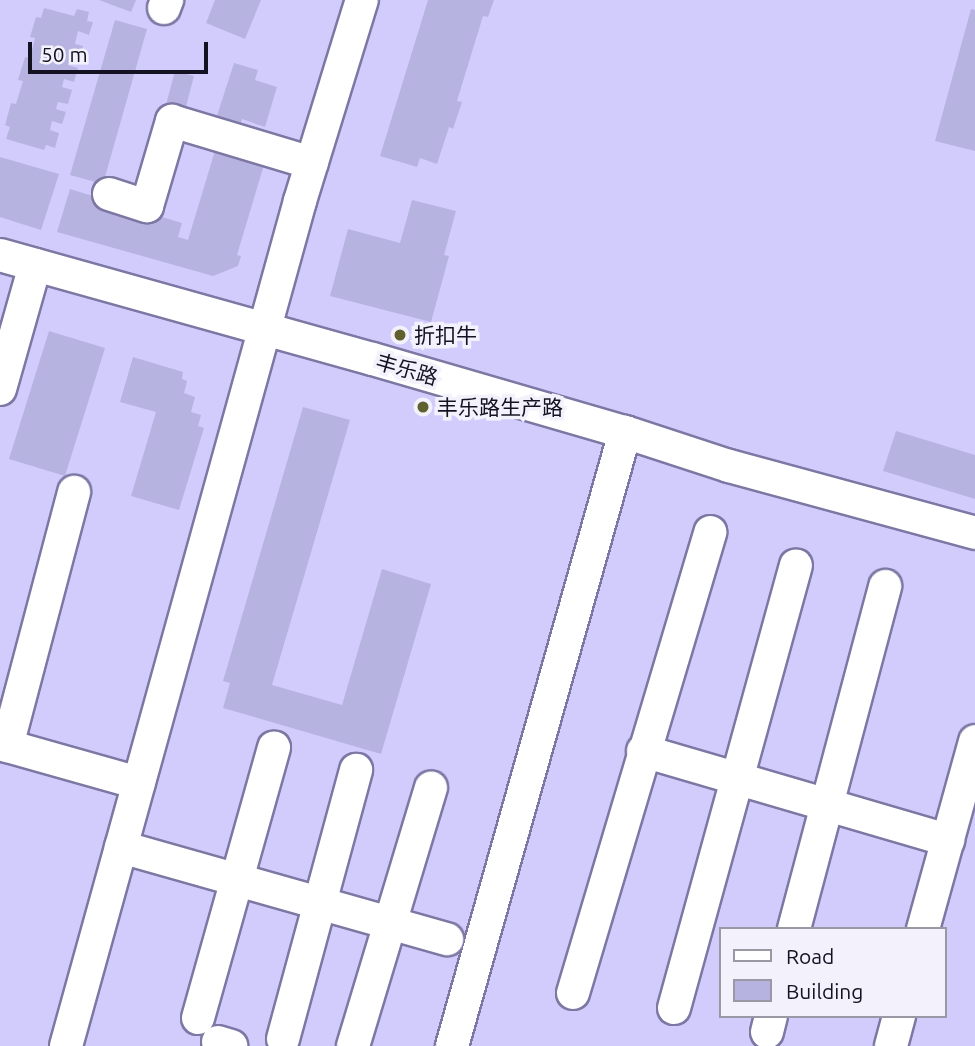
<!DOCTYPE html>
<html>
<head>
<meta charset="utf-8">
<style>
	body { margin:0 }
	#map { position:relative; width:975px; height:1046px; overflow:hidden; background:#d1ccfc; font-family:Ubuntu,"Noto Sans SC",sans-serif }
	div>[style] { position:absolute }
	[style*='--x'] { left:calc(var(--x)*1px); top:calc(var(--y)*1px); width:calc(var(--w)*1px); rotate:calc(var(--a)*1deg) }
	.building>* { inset:0; background:#b7b3e1 }
	.roads { filter:drop-shadow(2px 0 #7c78a3) drop-shadow(-2px 0 #7c78a3) drop-shadow(0 2px #7c78a3) drop-shadow(0 -2px #7c78a3) }
	.minor>* { height:32px; margin:-16px; padding:0 16px; transform-origin:16px; border-radius:16px; background:#fff }
	.dots>* { width:19px; height:19px; translate:-50% -50%; box-sizing:border-box; border:4px solid #f3f2fc; border-radius:50% }
	span { translate:-50% -50%; white-space:nowrap; text-align:center; line-height:1.15; -webkit-text-stroke:7px #f3f2fc; paint-order:stroke }
	.poi-label { font-size:21px; color:#141122 }
	.left { translate:0 -50%; text-align:left }
	.street-label { font-size:21px; color:#141122 }
	.legend { position:absolute; left:719px; top:927px; width:228px; height:91px; box-sizing:border-box; background:#f3f2fc; border:2px solid #9a98a5; margin:0; padding:9px 12px; list-style:none; font-size:21px; color:#141122 }
	.legend li { display:flex; align-items:center; gap:14px; height:35px }
	.legend b { width:35px; border:2px solid #9a98a5 }
	.scale { position:absolute; left:28px; top:42px; width:180px; height:32px; box-sizing:border-box; border:4px solid #141122; border-top:0; padding-left:9px; font-size:21px; line-height:24px; white-space:nowrap; color:#141122; -webkit-text-stroke:5px #f3f2fc; paint-order:stroke }
</style>
</head>
<body>
<div id="map">
	<div class="building">
		<div style="clip-path:polygon(99px 0,136px 0,131px 12px)"></div>
		<div style="clip-path:polygon(215px 0,261px 0,245px 39px,206px 23px)"></div>
		<div style="clip-path:polygon(428px 0,494px 0,488px 17px,483px 16px,457px 101px,462px 102px,453px 129px,449px 127px,437px 164px,420px 158px,417px 167px,380px 156px)"></div>
		<div style="clip-path:polygon(44px 8px,74px 16px,77px 9px,89px 12px,87px 21px,93px 22px,89px 35px,78px 31px,75px 44px,83px 46px,80px 60px,71px 58px,68px 65px,78px 68px,74px 82px,64px 79px,62px 87px,72px 90px,68px 104px,58px 102px,56px 109px,66px 112px,62px 124px,52px 121px,50px 130px,59px 133px,55px 148px,46px 145px,44px 150px,6px 139px,10px 127px,5px 125px,11px 103px,16px 104px,23px 81px,18px 80px,25px 57px,30px 58px,35px 38px,30px 37px,36px 17px,41px 18px)"></div>
		<div style="clip-path:polygon(971px 9px,975px 10px,975px 151px,935px 141px)"></div>
		<div style="clip-path:polygon(115px 20px,147px 29px,103px 184px,70px 175px)"></div>
		<div style="clip-path:polygon(234px 63px,258px 70px,255px 80px,277px 87px,265px 127px,242px 119px,237px 133px,214px 125px)"></div>
		<div style="clip-path:polygon(175px 71px,194px 76px,183px 118px,164px 112px)"></div>
		<div style="clip-path:polygon(217px 144px,266px 158px,237px 255px,241px 256px,238px 266px,213px 276px,57px 232px,70px 189px,182px 223px,178px 237px,188px 240px)"></div>
		<div style="clip-path:polygon(0 157px,59px 174px,41px 230px,0 217px)"></div>
		<div style="clip-path:polygon(412px 200px,456px 211px,444px 255px,449px 256px,431px 322px,330px 296px,348px 229px,400px 243px)"></div>
		<div style="clip-path:polygon(49px 331px,105px 348px,65px 476px,9px 459px)"></div>
		<div style="clip-path:polygon(133px 357px,183px 372px,182px 379px,187px 381px,184px 393px,195px 397px,191px 412px,201px 415px,198px 426px,204px 428px,179px 510px,131px 496px,156px 412px,120px 402px)"></div>
		<div style="clip-path:polygon(303px 407px,350px 420px,272px 685px,342px 705px,382px 569px,431px 584px,381px 754px,223px 708px,230px 683px,223px 681px)"></div>
		<div style="clip-path:polygon(896px 431px,975px 455px,975px 499px,883px 471px)"></div>
	</div>
	<div class="roads">
		<div class="minor">
			<div style="--x:164;--y:8;--w:9;--a:-69"></div>
			<div style="--x:109;--y:194;--w:40;--a:18"></div>
			<div style="--x:147;--y:206;--w:89;--a:-73.6"></div>
			<div style="--x:172;--y:121;--w:146;--a:16.7"></div>
			<div style="--x:0;--y:255;--w:387;--a:15.6"></div>
			<div style="--x:373;--y:359;--w:262;--a:16.2"></div>
			<div style="--x:625;--y:432;--w:109;--a:18.1"></div>
			<div style="--x:729;--y:466;--w:255;--a:15.2"></div>
			<div style="--x:0;--y:389;--w:129;--a:-74.2"></div>
			<div style="--x:0;--y:744;--w:144;--a:15.7"></div>
			<div style="--x:7;--y:746;--w:263;--a:-75.2"></div>
			<div style="--x:643;--y:751;--w:318;--a:16.3"></div>
			<div style="--x:121;--y:847;--w:339;--a:15.8"></div>
			<div style="--x:794;--y:929;--w:355;--a:-75.1"></div>
			<div style="--x:923;--y:929;--w:195;--a:-74.5"></div>
			<div style="--x:573;--y:993;--w:481;--a:-73.4"></div>
			<div style="--x:674;--y:1008;--w:459;--a:-74.6"></div>
			<div style="--x:198;--y:1018;--w:281;--a:-74.3"></div>
			<div style="--x:767;--y:1032;--w:16;--a:-76"></div>
			<div style="--x:283;--y:1039;--w:279;--a:-74.8"></div>
			<div style="--x:218;--y:1042;--w:14;--a:17"></div>
			<div style="--x:66;--y:1046;--w:877;--a:-74.52"></div>
			<div style="--x:300;--y:201;--w:210;--a:-72.9"></div>
			<div style="--x:353;--y:1046;--w:270;--a:-73.2"></div>
			<div style="--x:452;--y:1046;--w:638;--a:-74.26"></div>
			<div style="--x:891;--y:1046;--w:31;--a:-75"></div>
		</div>
	</div>
	<div class="dots">
		<div style="left:400px;top:335px;background:#5f602d"></div>
		<div style="left:423px;top:407px;background:#5f602d"></div>
	</div>
	<div class="poi-label">
		<span class="left" style="left:414px;top:335px">折扣牛</span>
		<span class="left" style="left:437px;top:407px">丰乐路生产路</span>
	</div>
	<div class="street-label">
		<span style="left:407px;top:369px;rotate:16deg">丰乐路</span>
	</div>
	<ul class="legend">
	<li><b style="height:9px;background:#fff"></b>Road</li>
	<li><b style="height:19px;background:#b7b3e1"></b>Building</li>
	</ul>
	<div class="scale">50 m</div>
</div>
</body>
</html>
